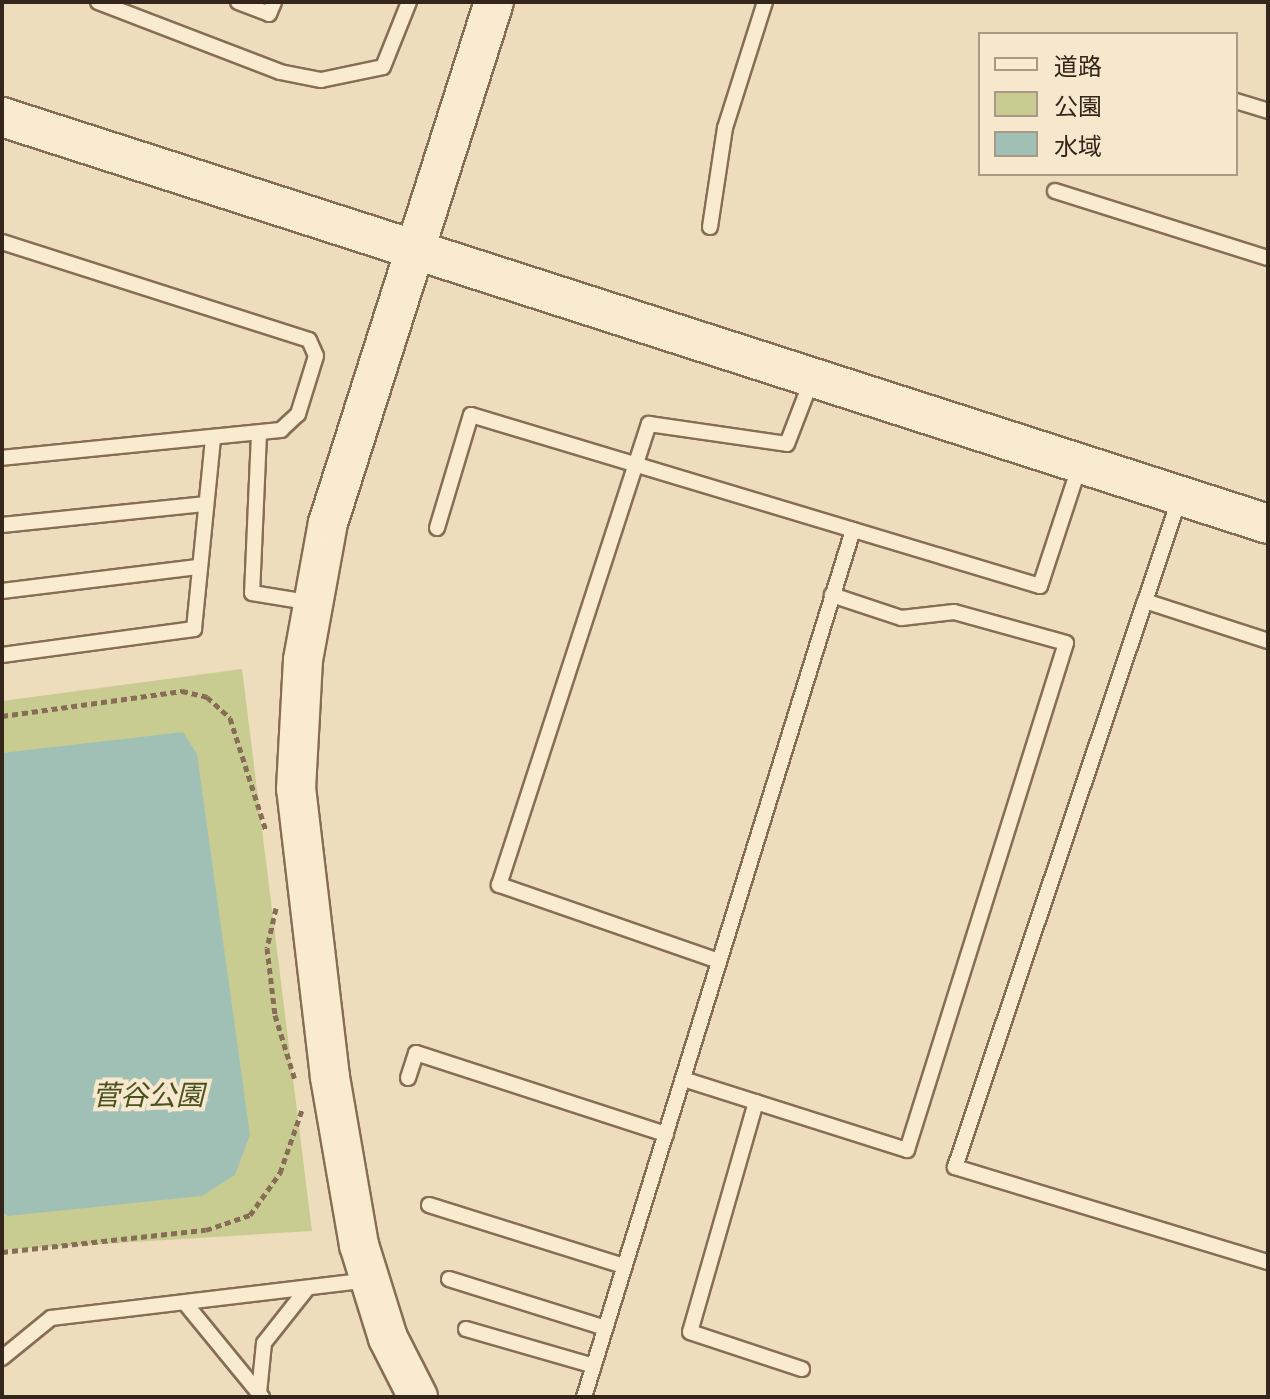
<!DOCTYPE html>
<html>
<head>
<meta charset="utf-8">
<style>
	body { margin:0 }
	#map { position:relative; width:1270px; height:1399px; overflow:hidden; background:#eeddbd; font-family:"Libre Baskerville","Noto Sans JP",serif }
	div>[style] { position:absolute }
	[style*='--x'] { left:calc(var(--x)*1px); top:calc(var(--y)*1px); width:calc(var(--w)*1px); rotate:calc(var(--a)*1deg) }
	.green>* { inset:0; background:#c9cc91 }
	.water>* { inset:0; background:#a1c0b5 }
	.path>* { height:5px; margin-top:-2.5px; transform-origin:0; background:repeating-linear-gradient(90deg,#876d56 0 6px,transparent 0 10px) }
	.roads { filter:drop-shadow(2px 0 #876d56) drop-shadow(-2px 0 #876d56) drop-shadow(0 2px #876d56) drop-shadow(0 -2px #876d56) }
	.lane>* { height:14px; margin:-7px; padding:0 7px; transform-origin:7px; border-radius:7px; background:#f9ebd0 }
	.secondary>* { height:38px; margin:-19px; padding:0 19px; transform-origin:19px; border-radius:19px; background:#f9ebd0 }
	span { translate:-50% -50%; white-space:nowrap; text-align:center; line-height:1.15; -webkit-text-stroke:8px #f6e7cd; paint-order:stroke }
	.park-label { font-size:28px; color:#495221; font-style:italic }
	.frame { position:absolute; inset:0; border:4px solid #35261b; pointer-events:none }
	.legend { position:absolute; left:978px; top:32px; width:260px; height:144px; box-sizing:border-box; background:#f6e7cd; border:2px solid #a99a86; margin:0; padding:10px 14px; list-style:none; font-size:24px; color:#35261b }
	.legend li { display:flex; align-items:center; gap:16px; height:40px }
	.legend b { width:40px; border:2px solid #a99a86 }
</style>
</head>
<body>
<div id="map">
	<div class="green">
		<div style="clip-path:polygon(242px 669px,312px 1231px,2px 1250px,2px 701px)"></div>
	</div>
	<div class="water">
		<div style="clip-path:polygon(183px 732px,197px 754px,250px 1135px,235px 1175px,202px 1196px,8px 1216px,2px 1213px,2px 753px)"></div>
	</div>
	<div class="path">
		<div style="--x:2;--y:716;--w:182;--a:-7.9"></div>
		<div style="--x:182;--y:691;--w:26;--a:13"></div>
		<div style="--x:207;--y:697;--w:31;--a:42"></div>
		<div style="--x:230;--y:718;--w:119;--a:72.3"></div>
		<div style="--x:276;--y:908;--w:41;--a:102.7"></div>
		<div style="--x:267;--y:948;--w:67;--a:83.2"></div>
		<div style="--x:275;--y:1015;--w:68;--a:72.9"></div>
		<div style="--x:2;--y:1252;--w:205;--a:-6.2"></div>
		<div style="--x:206;--y:1230;--w:46;--a:-18.8"></div>
		<div style="--x:250;--y:1215;--w:52;--a:-54.5"></div>
		<div style="--x:280;--y:1173;--w:67;--a:-70.8"></div>
	</div>
	<div class="roads">
		<div class="lane">
			<div style="--x:98;--y:2;--w:195;--a:21"></div>
			<div style="--x:280;--y:72;--w:42;--a:11"></div>
			<div style="--x:321;--y:80;--w:63;--a:-11.8"></div>
			<div style="--x:383;--y:67;--w:70;--a:-68.2"></div>
			<div style="--x:238;--y:2;--w:33;--a:21"></div>
			<div style="--x:269;--y:14;--w:13;--a:-67"></div>
			<div style="--x:1236;--y:101;--w:34;--a:17"></div>
			<div style="--x:1055;--y:191;--w:223;--a:17.5"></div>
			<div style="--x:710;--y:227;--w:100;--a:-81.4"></div>
			<div style="--x:725;--y:128;--w:132;--a:-72.4"></div>
			<div style="--x:2;--y:242;--w:322;--a:17.7"></div>
			<div style="--x:309;--y:340;--w:17;--a:66"></div>
			<div style="--x:316;--y:356;--w:61;--a:107.2"></div>
			<div style="--x:298;--y:414;--w:23;--a:137"></div>
			<div style="--x:281;--y:430;--w:280;--a:174.3"></div>
			<div style="--x:259;--y:434;--w:159;--a:92.5"></div>
			<div style="--x:252;--y:593;--w:62;--a:9.3"></div>
			<div style="--x:1180;--y:497;--w:707;--a:108.56"></div>
			<div style="--x:955;--y:1167;--w:327;--a:16.9"></div>
			<div style="--x:2;--y:525;--w:203;--a:-5.9"></div>
			<div style="--x:437;--y:528;--w:118;--a:-73.3"></div>
			<div style="--x:471;--y:415;--w:594;--a:16.73"></div>
			<div style="--x:1040;--y:586;--w:128;--a:-71.8"></div>
			<div style="--x:2;--y:591;--w:197;--a:-7"></div>
			<div style="--x:1145;--y:601;--w:129;--a:18"></div>
			<div style="--x:2;--y:655;--w:194;--a:-7.7"></div>
			<div style="--x:194;--y:629;--w:192;--a:-84.3"></div>
			<div style="--x:719;--y:961;--w:233;--a:-160.9"></div>
			<div style="--x:499;--y:885;--w:485;--a:-72"></div>
			<div style="--x:649;--y:424;--w:139;--a:8.2"></div>
			<div style="--x:787;--y:444;--w:70;--a:-69"></div>
			<div style="--x:408;--y:1078;--w:26;--a:-72"></div>
			<div style="--x:416;--y:1053;--w:263;--a:18"></div>
			<div style="--x:683;--y:1079;--w:235;--a:17.6"></div>
			<div style="--x:907;--y:1150;--w:531;--a:-72.59"></div>
			<div style="--x:1066;--y:643;--w:116;--a:-164.5"></div>
			<div style="--x:954;--y:612;--w:53;--a:173.5"></div>
			<div style="--x:901;--y:618;--w:73;--a:-161.6"></div>
			<div style="--x:756;--y:1102;--w:239;--a:106"></div>
			<div style="--x:690;--y:1332;--w:118;--a:18.3"></div>
			<div style="--x:429;--y:1205;--w:204;--a:17.4"></div>
			<div style="--x:449;--y:1279;--w:164;--a:17.4"></div>
			<div style="--x:185;--y:1303;--w:122;--a:50.7"></div>
			<div style="--x:466;--y:1329;--w:133;--a:16.1"></div>
			<div style="--x:2;--y:1358;--w:63;--a:-39.2"></div>
			<div style="--x:51;--y:1318;--w:321;--a:-6.8"></div>
			<div style="--x:259;--y:1393;--w:50;--a:-84.3"></div>
			<div style="--x:264;--y:1343;--w:68;--a:-51.6"></div>
			<div style="--x:584;--y:1397;--w:908;--a:-72.76"></div>
		</div>
		<div class="secondary">
			<div style="--x:2;--y:117;--w:1330;--a:17.82"></div>
			<div style="--x:418;--y:1397;--w:66;--a:-117"></div>
			<div style="--x:388;--y:1338;--w:97;--a:-107.3"></div>
			<div style="--x:359;--y:1245;--w:170;--a:-99.8"></div>
			<div style="--x:330;--y:1077;--w:290;--a:-96.7"></div>
			<div style="--x:296;--y:789;--w:129;--a:-86.9"></div>
			<div style="--x:303;--y:660;--w:139;--a:-79.7"></div>
			<div style="--x:328;--y:523;--w:547;--a:-72.33"></div>
		</div>
	</div>
	<div class="park-label">
		<span style="left:148px;top:1096px">菅谷公園</span>
	</div>
	<div class="frame"></div>
	<ul class="legend">
	<li><b style="height:10px;background:#f9ebd0"></b>道路</li>
	<li><b style="height:22px;background:#c9cc91"></b>公園</li>
	<li><b style="height:22px;background:#a1c0b5"></b>水域</li>
	</ul>
</div>
</body>
</html>
